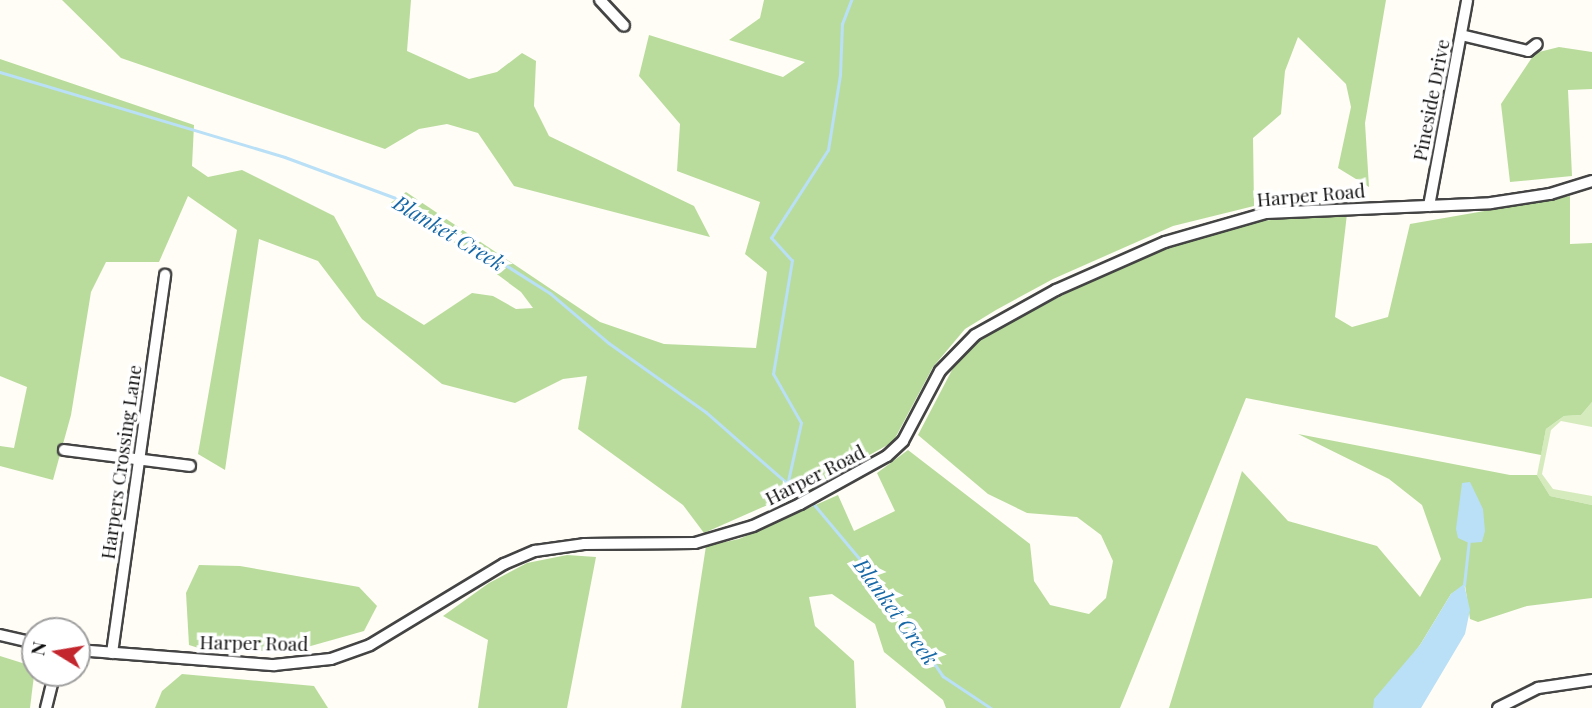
<!DOCTYPE html>
<html>
<head>
<meta charset="utf-8">
<style>
	body { margin:0 }
	#map { position:relative; width:1592px; height:708px; overflow:hidden; background:#fffdf5; font-family:"Playfair Display",serif }
	div>[style] { position:absolute }
	[style*='--x'] { left:calc(var(--x)*1px); top:calc(var(--y)*1px); width:calc(var(--w)*1px); rotate:calc(var(--a)*1deg) }
	.green>* { inset:0; background:#d5ebbd }
	.forest>* { inset:0; background:#b9dc9c }
	.water>* { inset:0; background:#b9e0f7 }
	.stream>* { height:2.5px; margin:-1.25px; padding:0 1.25px; transform-origin:1.25px; border-radius:1.25px; background:#b9e0f7 }
	.roads { filter:drop-shadow(2px 0 #444) drop-shadow(-2px 0 #444) drop-shadow(0 2px #444) drop-shadow(0 -2px #444) }
	.minor>* { height:10px; margin:-5px; padding:0 5px; transform-origin:5px; border-radius:5px; background:#fff }
	span { translate:-50% -50%; white-space:nowrap; text-align:center; line-height:1.15; -webkit-text-stroke:7px #fff; paint-order:stroke }
	.street-label { font-size:19px; color:#111 }
	.water-label { font-size:21px; color:#1768a6; font-style:italic }
	.north { position:absolute; left:21px; top:617px; width:70px; height:70px; box-sizing:border-box; background:#fff; border:2px solid #a0a0a0; border-radius:50%; rotate:281deg; font-size:19px; font-weight:700; line-height:28px; text-align:center; color:#111 }
	.north::after { content:''; display:block; margin:auto; width:24px; height:32px; background:#c4262e; clip-path:polygon(50% 0,100% 100%,50% 72%,0 100%) }
</style>
</head>
<body>
<div id="map">
	<div class="green">
		<div style="clip-path:polygon(1592px 402px,1592px 427px,1561px 421px,1551px 430px,1542px 474px,1553px 489px,1592px 496px,1592px 505px,1550px 496px,1537px 475px,1546px 429px,1564px 416px,1581px 415px)"></div>
	</div>
	<div class="forest">
		<div style="clip-path:polygon(62px 0,411px 0,407px 51px,469px 79px,497px 72px,522px 53px,536px 61px,534px 106px,549px 136px,694px 206px,710px 237px,514px 186px,478px 133px,447px 124px,419px 129px,385px 149px,121px 58px)"></div>
		<div style="clip-path:polygon(764px 0,1386px 0,1365px 123px,1369px 187px,1338px 168px,1351px 107px,1346px 84px,1298px 37px,1285px 71px,1281px 114px,1253px 138px,1254px 206px,1173px 226px,1053px 279px,996px 310px,965px 329px,933px 367px,893px 442px,824px 480px,704px 533px,683px 505px,578px 429px,587px 376px,563px 379px,515px 403px,442px 384px,362px 319px,318px 261px,259px 239px,225px 470px,198px 454px,237px 230px,188px 196px,159px 262px,106px 262px,91px 292px,71px 415px,53px 480px,0 466px,0 446px,14px 448px,27px 387px,0 376px,0 59px,194px 125px,192px 166px,208px 177px,242px 170px,334px 216px,377px 296px,424px 325px,472px 293px,493px 296px,516px 309px,533px 308px,521px 292px,421px 218px,389px 204px,406px 192px,600px 322px,664px 344px,756px 348px,767px 272px,745px 254px,760px 202px,677px 171px,680px 124px,639px 76px,649px 35px,783px 77px,805px 62px,729px 40px,760px 18px)"></div>
		<div style="clip-path:polygon(1559px 47px,1592px 52px,1592px 89px,1568px 90px,1572px 176px,1510px 182px,1501px 104px,1535px 53px)"></div>
		<div style="clip-path:polygon(1570px 196px,1570px 244px,1592px 243px,1592px 402px,1581px 415px,1564px 416px,1546px 429px,1541px 455px,1246px 398px,1120px 708px,946px 708px,943px 700px,884px 652px,875px 624px,832px 594px,809px 597px,815px 626px,854px 661px,856px 708px,681px 708px,706px 546px,739px 539px,838px 495px,854px 531px,895px 511px,877px 473px,908px 450px,1030px 544px,1034px 581px,1050px 605px,1089px 614px,1106px 598px,1113px 561px,1101px 535px,1077px 517px,1027px 513px,988px 494px,918px 435px,963px 349px,1004px 325px,1126px 263px,1222px 230px,1258px 221px,1347px 214px,1335px 317px,1352px 327px,1388px 317px,1410px 224px)"></div>
		<div style="clip-path:polygon(1298px 434px,1510px 475px,1537px 475px,1550px 496px,1592px 505px,1592px 598px,1527px 606px,1478px 622px,1470px 619px,1465px 585px,1451px 594px,1420px 645px,1373px 708px,1169px 708px,1242px 471px,1288px 521px,1377px 546px,1420px 597px,1441px 559px,1422px 505px,1389px 479px)"></div>
		<div style="clip-path:polygon(567px 555px,596px 557px,567px 708px,478px 708px,488px 640px,443px 616px,489px 583px,527px 563px)"></div>
		<div style="clip-path:polygon(199px 565px,240px 566px,359px 587px,377px 606px,364px 631px,293px 651px,208px 651px,189px 645px,186px 593px)"></div>
		<div style="clip-path:polygon(0 656px,35px 667px,30px 708px,0 708px)"></div>
		<div style="clip-path:polygon(182px 674px,314px 686px,328px 708px,155px 708px,162px 691px)"></div>
	</div>
	<div class="water">
		<div style="clip-path:polygon(1470px 482px,1483px 509px,1485px 531px,1482px 542px,1469px 543px,1458px 538px,1456px 529px,1462px 483px)"></div>
		<div style="clip-path:polygon(1464px 584px,1470px 610px,1465px 634px,1421px 708px,1373px 708px,1374px 699px,1420px 645px,1451px 594px)"></div>
	</div>
	<div class="stream">
		<div style="--x:0;--y:72;--w:297;--a:16.6"></div>
		<div style="--x:285;--y:157;--w:127;--a:20.3"></div>
		<div style="--x:404;--y:201;--w:173;--a:32.2"></div>
		<div style="--x:550;--y:293;--w:77;--a:40.3"></div>
		<div style="--x:609;--y:343;--w:119;--a:35.4"></div>
		<div style="--x:706;--y:412;--w:108;--a:41.2"></div>
		<div style="--x:787;--y:483;--w:17;--a:13"></div>
		<div style="--x:788;--y:481;--w:59;--a:-77.4"></div>
		<div style="--x:801;--y:423;--w:56;--a:-119.7"></div>
		<div style="--x:773;--y:374;--w:115;--a:-80.5"></div>
		<div style="--x:792;--y:261;--w:31;--a:-132"></div>
		<div style="--x:771;--y:238;--w:105;--a:-57.1"></div>
		<div style="--x:828;--y:150;--w:76;--a:-80.9"></div>
		<div style="--x:840;--y:75;--w:51;--a:-87.8"></div>
		<div style="--x:842;--y:24;--w:26;--a:-69"></div>
		<div style="--x:813;--y:503;--w:106;--a:50"></div>
		<div style="--x:881;--y:584;--w:111;--a:56"></div>
		<div style="--x:943;--y:676;--w:58;--a:33.7"></div>
		<div style="--x:1464;--y:585;--w:45;--a:-83.7"></div>
	</div>
	<div class="roads">
		<div class="minor">
			<div style="--x:600;--y:0;--w:35;--a:47"></div>
			<div style="--x:1461;--y:35;--w:69;--a:13.4"></div>
			<div style="--x:1528;--y:51;--w:11;--a:-38"></div>
			<div style="--x:1429;--y:206;--w:209;--a:-79.5"></div>
			<div style="--x:64;--y:450;--w:127;--a:7.2"></div>
			<div style="--x:0;--y:635;--w:36;--a:13"></div>
			<div style="--x:77;--y:650;--w:198;--a:4.4"></div>
			<div style="--x:274;--y:665;--w:57;--a:-6"></div>
			<div style="--x:331;--y:659;--w:41;--a:-19.7"></div>
			<div style="--x:370;--y:645;--w:157;--a:-31.2"></div>
			<div style="--x:504;--y:564;--w:34;--a:-23"></div>
			<div style="--x:535;--y:551;--w:49;--a:-8.1"></div>
			<div style="--x:584;--y:544;--w:111;--a:-0.5"></div>
			<div style="--x:695;--y:543;--w:60;--a:-16.3"></div>
			<div style="--x:753;--y:526;--w:52;--a:-25.1"></div>
			<div style="--x:800;--y:504;--w:99;--a:-28.9"></div>
			<div style="--x:887;--y:456;--w:22;--a:-43"></div>
			<div style="--x:903;--y:441;--w:79;--a:-62.1"></div>
			<div style="--x:940;--y:371;--w:50;--a:-45.8"></div>
			<div style="--x:975;--y:335;--w:93;--a:-29.1"></div>
			<div style="--x:1056;--y:290;--w:119;--a:-23.8"></div>
			<div style="--x:1165;--y:242;--w:105;--a:-16"></div>
			<div style="--x:1266;--y:213;--w:225;--a:-2.5"></div>
			<div style="--x:1491;--y:203;--w:60;--a:-8.7"></div>
			<div style="--x:1550;--y:194;--w:44;--a:-17.2"></div>
			<div style="--x:112;--y:653;--w:382;--a:-82"></div>
			<div style="--x:46;--y:708;--w:36;--a:-76"></div>
			<div style="--x:1498;--y:708;--w:45;--a:-26.6"></div>
			<div style="--x:1538;--y:688;--w:55;--a:-8.4"></div>
		</div>
	</div>
	<div class="street-label">
		<span style="left:1431px;top:100px;rotate:-79deg">Pineside Drive</span>
		<span style="left:1311px;top:195px;rotate:-5deg">Harper Road</span>
		<span style="left:121px;top:462px;rotate:-82deg">Harpers Crossing Lane</span>
		<span style="left:815px;top:475px;rotate:-27deg">Harper Road</span>
		<span style="left:254px;top:643px;rotate:1deg">Harper Road</span>
	</div>
	<div class="water-label">
		<span style="left:450px;top:232px;rotate:31deg">Blanket Creek</span>
		<span style="left:897px;top:611px;rotate:54deg">Blanket Creek</span>
	</div>
	<div class="north">N</div>
</div>
</body>
</html>
